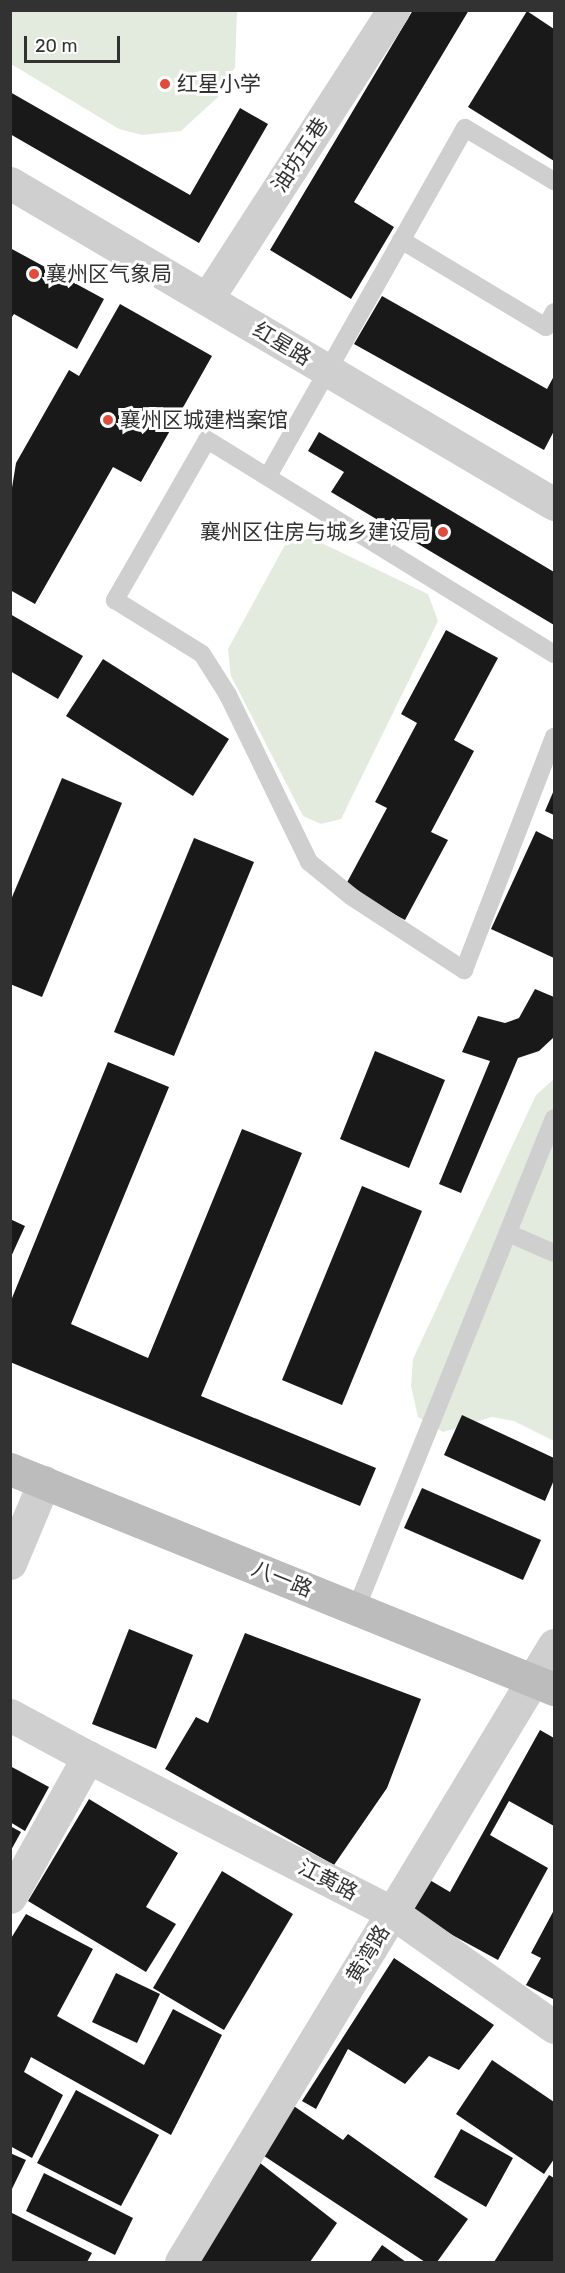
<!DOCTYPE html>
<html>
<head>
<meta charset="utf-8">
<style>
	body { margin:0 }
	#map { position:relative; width:565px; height:2273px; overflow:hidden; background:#fff; font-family:Rubik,"Noto Sans SC",sans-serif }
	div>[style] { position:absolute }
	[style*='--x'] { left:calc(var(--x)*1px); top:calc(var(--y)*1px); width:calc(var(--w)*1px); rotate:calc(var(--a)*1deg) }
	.green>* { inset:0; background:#e3ebde }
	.building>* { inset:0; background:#191919 }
	.lane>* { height:18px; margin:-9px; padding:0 9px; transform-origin:9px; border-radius:9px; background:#cfcfcf }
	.street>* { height:33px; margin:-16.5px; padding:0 16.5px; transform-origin:16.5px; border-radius:16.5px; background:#cfcfcf }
	.secondary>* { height:33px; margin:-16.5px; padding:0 16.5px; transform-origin:16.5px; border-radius:16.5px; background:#bcbcbc }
	.dots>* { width:16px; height:16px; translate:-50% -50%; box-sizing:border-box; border:3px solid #fff; border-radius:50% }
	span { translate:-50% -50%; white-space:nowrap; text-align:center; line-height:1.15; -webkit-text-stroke:6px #fff; paint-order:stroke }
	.poi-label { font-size:21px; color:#323232 }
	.left { translate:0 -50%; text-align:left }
	.right { translate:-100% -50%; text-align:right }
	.street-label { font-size:21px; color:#323232 }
	.frame { position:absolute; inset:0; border:12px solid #323232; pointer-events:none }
	.scale { position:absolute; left:24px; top:36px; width:96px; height:27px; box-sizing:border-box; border:3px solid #323232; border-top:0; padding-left:8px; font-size:18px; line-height:21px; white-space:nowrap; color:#323232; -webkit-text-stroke:4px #fff; paint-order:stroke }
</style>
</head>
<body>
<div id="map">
	<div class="green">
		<div style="clip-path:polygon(10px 11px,237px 11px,235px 67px,218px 97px,181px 131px,142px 135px,119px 129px,11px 64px)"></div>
		<div style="clip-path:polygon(311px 538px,428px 594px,438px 621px,341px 819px,321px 824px,303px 816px,231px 676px,228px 649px,285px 545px)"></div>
		<div style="clip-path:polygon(554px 1079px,554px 1441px,514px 1421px,492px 1417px,443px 1432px,418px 1417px,411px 1386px,413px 1359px,536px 1095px)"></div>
	</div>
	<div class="building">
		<div style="clip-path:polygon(413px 10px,469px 10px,354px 202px,394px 227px,351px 299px,270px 250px)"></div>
		<div style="clip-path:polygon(527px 11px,554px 29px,554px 161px,468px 107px)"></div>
		<div style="clip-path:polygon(10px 92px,190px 195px,240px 108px,268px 124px,199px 243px,10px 134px)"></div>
		<div style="clip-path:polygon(10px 248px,104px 299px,77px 349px,14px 314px,10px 320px)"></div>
		<div style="clip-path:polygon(382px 296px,547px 389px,554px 376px,554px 431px,544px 450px,354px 344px)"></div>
		<div style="clip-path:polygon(120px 304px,212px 356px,141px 482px,113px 467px,35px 604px,10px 590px,10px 500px,16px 463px,69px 370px,79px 376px)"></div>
		<div style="clip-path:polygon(319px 432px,554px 572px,554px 625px,331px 492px,344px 472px,308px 451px)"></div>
		<div style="clip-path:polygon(10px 614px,83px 656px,58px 699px,10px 671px)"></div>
		<div style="clip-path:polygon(446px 630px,498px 658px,454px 740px,474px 751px,431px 832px,448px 840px,405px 920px,344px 888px,387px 808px,375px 802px,417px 723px,401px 714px)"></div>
		<div style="clip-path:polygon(103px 659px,229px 739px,193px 796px,66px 716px)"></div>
		<div style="clip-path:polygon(62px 778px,122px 803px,42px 997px,10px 984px,10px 902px)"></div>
		<div style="clip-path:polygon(554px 790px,554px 815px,545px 811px)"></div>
		<div style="clip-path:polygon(536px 831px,554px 840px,554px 958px,491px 929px)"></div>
		<div style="clip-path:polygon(194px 838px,254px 862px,174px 1056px,114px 1032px)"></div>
		<div style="clip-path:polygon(535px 989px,554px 997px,554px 1037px,539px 1051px,518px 1058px,461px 1193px,439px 1184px,490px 1061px,462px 1052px,478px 1016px,505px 1023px,519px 1018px)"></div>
		<div style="clip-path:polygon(375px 1051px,445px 1080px,409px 1168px,340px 1139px)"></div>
		<div style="clip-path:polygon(108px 1062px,169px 1087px,71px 1324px,148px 1358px,242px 1129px,302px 1153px,201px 1396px,376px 1468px,360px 1506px,10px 1362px,10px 1303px)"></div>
		<div style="clip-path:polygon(362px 1186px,422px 1211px,342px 1405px,282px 1380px)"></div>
		<div style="clip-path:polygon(10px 1219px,25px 1226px,10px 1259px)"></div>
		<div style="clip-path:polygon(462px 1415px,554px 1458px,554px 1480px,545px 1501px,444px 1455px)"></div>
		<div style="clip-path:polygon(422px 1488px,541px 1540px,523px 1580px,404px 1528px)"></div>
		<div style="clip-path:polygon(129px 1629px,193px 1655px,156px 1749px,92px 1724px)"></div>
		<div style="clip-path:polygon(245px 1633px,421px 1699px,387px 1788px,334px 1865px,165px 1769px,196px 1717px,208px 1723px)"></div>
		<div style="clip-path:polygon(540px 1730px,554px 1738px,554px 1826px,509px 1801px,490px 1835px,548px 1868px,498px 1960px,410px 1912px,428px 1879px,450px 1892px)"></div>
		<div style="clip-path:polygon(10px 1766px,49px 1787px,25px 1831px,10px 1822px)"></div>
		<div style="clip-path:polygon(89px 1799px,178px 1853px,146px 1907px,176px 1924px,146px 1972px,28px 1901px)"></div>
		<div style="clip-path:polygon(10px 1826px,21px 1832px,10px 1852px)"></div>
		<div style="clip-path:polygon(222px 1871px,293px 1914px,224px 2030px,153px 1988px)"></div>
		<div style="clip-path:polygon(554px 1910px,554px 1996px,553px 1999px,526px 1985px,541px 1958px,531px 1953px)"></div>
		<div style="clip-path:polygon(26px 1914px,93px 1949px,57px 2016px,144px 2065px,173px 2009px,222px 2035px,171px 2135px,31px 2057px,24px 2072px,63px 2095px,32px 2158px,10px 2146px,10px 1940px)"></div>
		<div style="clip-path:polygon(394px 1958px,494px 2025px,459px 2070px,429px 2056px,405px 2084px,348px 2049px,316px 2109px,302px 2101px)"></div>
		<div style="clip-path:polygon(116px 1973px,160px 1994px,137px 2043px,92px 2022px)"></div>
		<div style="clip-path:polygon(492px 2060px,554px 2102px,554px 2159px,544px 2174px,456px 2114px)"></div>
		<div style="clip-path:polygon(76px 2090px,159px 2135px,121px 2206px,37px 2163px)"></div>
		<div style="clip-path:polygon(288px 2102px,343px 2140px,348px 2134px,468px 2219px,437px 2262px,425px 2262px,255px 2150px)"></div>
		<div style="clip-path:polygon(461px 2129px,513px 2158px,486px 2207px,434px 2177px)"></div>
		<div style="clip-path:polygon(10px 2153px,26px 2160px,10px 2193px)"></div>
		<div style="clip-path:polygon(255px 2159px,337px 2223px,310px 2262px,191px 2262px)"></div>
		<div style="clip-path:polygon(44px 2173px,133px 2218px,115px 2255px,26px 2211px)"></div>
		<div style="clip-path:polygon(549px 2175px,554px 2178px,554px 2262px,494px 2262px)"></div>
		<div style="clip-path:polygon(10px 2212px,92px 2253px,87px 2262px,10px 2262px)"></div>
		<div style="clip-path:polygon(382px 2245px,406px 2262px,370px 2262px)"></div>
	</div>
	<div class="lane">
		<div style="--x:401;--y:240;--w:169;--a:31"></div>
		<div style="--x:546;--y:327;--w:17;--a:-62"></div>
		<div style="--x:268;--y:476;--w:400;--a:-60.5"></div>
		<div style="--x:465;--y:128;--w:104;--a:30.8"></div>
		<div style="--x:554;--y:654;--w:408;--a:-148.3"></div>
		<div style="--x:207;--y:440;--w:185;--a:119.9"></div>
		<div style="--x:115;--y:600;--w:102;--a:31.8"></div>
		<div style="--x:202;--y:654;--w:49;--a:57.6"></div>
		<div style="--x:228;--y:695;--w:186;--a:64.1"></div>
		<div style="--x:309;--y:862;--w:55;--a:39.1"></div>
		<div style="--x:352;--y:897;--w:134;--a:33.1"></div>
		<div style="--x:464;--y:970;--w:250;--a:-68.9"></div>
		<div style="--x:508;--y:1233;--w:50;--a:23.5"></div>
		<div style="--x:356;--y:1609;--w:529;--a:-68.04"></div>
	</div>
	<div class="street">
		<div style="--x:10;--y:183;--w:632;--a:30.54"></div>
		<div style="--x:207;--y:299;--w:344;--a:-57.2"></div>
		<div style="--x:10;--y:1563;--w:88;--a:-67.2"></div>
		<div style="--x:10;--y:1715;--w:89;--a:28.3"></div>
		<div style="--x:88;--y:1757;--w:160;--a:119.1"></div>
		<div style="--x:88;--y:1757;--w:343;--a:27.1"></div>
		<div style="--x:393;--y:1913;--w:197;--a:35.3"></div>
		<div style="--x:181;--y:2262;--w:721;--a:-58.85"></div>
	</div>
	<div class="secondary">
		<div style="--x:10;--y:1469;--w:587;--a:22.02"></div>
	</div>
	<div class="dots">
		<div style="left:165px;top:84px;background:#df4c3e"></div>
		<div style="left:34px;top:274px;background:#df4c3e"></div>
		<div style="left:108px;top:420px;background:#df4c3e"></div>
		<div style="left:443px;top:532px;background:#df4c3e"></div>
	</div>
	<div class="poi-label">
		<span class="left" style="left:177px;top:84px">红星小学</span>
		<span class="left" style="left:46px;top:274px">襄州区气象局</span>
		<span class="left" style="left:120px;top:420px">襄州区城建档案馆</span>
		<span class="right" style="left:431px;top:532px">襄州区住房与城乡建设局</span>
	</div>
	<div class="street-label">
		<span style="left:300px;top:155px;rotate:-57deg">油坊五巷</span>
		<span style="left:282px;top:344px;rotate:31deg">红星路</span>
		<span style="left:282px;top:1579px;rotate:22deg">八一路</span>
		<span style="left:328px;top:1880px;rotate:27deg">江黄路</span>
		<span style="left:368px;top:1954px;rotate:-59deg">黄湾路</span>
	</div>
	<div class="frame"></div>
	<div class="scale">20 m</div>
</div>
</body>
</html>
